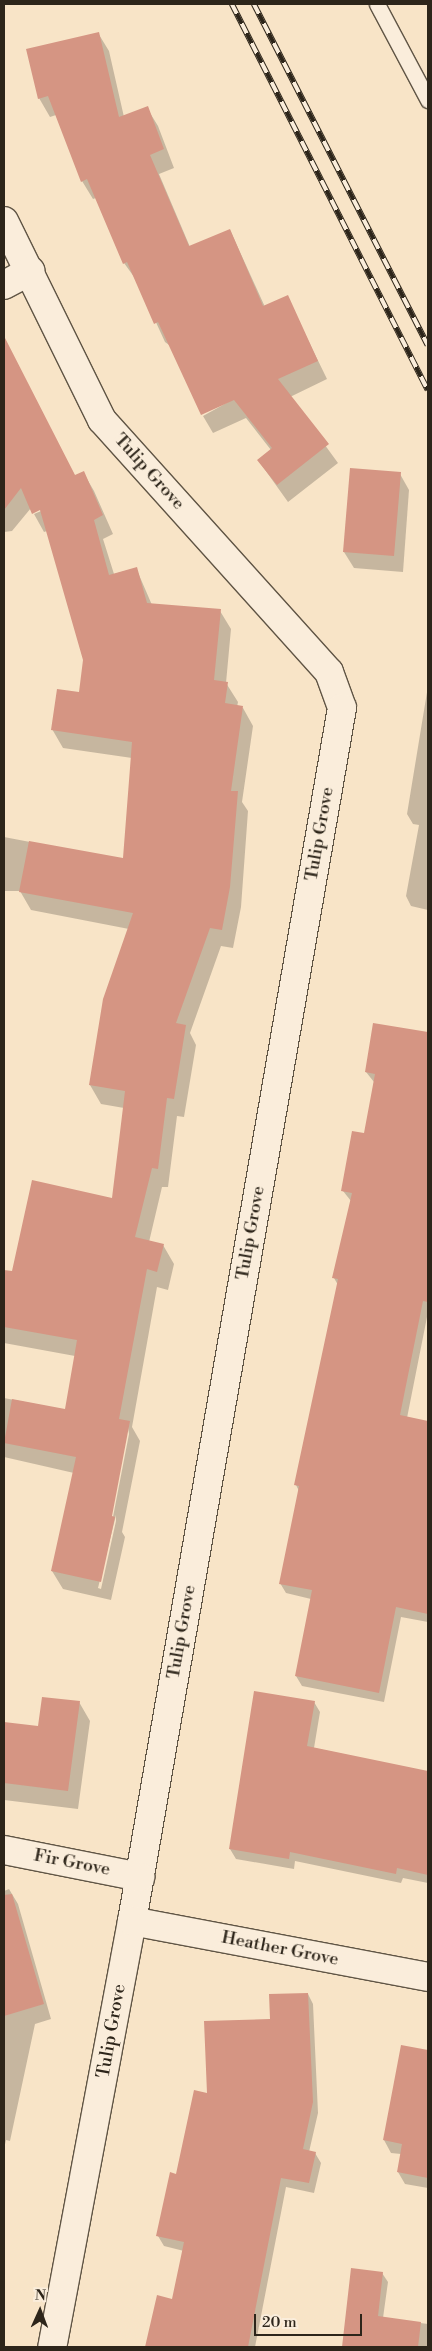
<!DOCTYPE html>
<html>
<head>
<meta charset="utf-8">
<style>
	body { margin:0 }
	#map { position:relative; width:432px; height:2351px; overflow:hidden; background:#f8e4c7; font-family:"Libre Bodoni",serif }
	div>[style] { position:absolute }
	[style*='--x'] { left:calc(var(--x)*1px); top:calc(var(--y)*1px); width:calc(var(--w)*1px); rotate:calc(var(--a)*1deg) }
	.shadow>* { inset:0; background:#0003 }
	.building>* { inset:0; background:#d59583 }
	.roads { filter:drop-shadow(1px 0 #605545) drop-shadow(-1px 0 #605545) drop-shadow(0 1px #605545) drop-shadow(0 -1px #605545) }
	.service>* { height:15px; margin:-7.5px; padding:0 7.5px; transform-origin:7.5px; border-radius:7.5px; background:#faeddb }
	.minor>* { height:28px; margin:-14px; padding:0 14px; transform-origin:14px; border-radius:14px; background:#faeddb }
	.rail>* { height:5.5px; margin-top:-2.75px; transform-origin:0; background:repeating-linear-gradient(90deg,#faeddb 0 11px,#2d251a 0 22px); box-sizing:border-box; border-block:1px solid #2d251a }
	span { translate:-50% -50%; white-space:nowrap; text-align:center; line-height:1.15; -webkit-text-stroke:4px #faeddb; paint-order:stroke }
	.street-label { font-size:18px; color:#2d251a }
	.frame { position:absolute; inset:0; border:5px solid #2d251a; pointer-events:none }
	.north { position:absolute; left:15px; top:2286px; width:50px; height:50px; -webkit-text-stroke:4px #faeddb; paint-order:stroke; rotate:2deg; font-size:14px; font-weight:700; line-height:20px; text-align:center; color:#2d251a }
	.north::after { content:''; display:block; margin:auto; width:18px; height:22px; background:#2d251a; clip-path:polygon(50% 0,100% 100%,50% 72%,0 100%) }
	.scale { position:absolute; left:254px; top:2314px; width:108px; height:22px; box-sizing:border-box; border:2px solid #2d251a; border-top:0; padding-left:6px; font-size:15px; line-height:18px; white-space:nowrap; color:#2d251a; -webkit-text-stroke:4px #faeddb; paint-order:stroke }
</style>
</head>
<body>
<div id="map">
	<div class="shadow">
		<div style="clip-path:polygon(98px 33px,109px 51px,124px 117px,147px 108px,158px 126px,174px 168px,159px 174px,190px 247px,230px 230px,265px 307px,287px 297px,327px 379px,290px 397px,338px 463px,288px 502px,258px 460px,271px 450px,246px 418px,213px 433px,203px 416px,239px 396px,165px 342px,137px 281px,124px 263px,96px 198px,93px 199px,82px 181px,56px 115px,50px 117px,39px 98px)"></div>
		<div style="clip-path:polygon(evenodd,20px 371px,75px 476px,83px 472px,94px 491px,113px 534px,103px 539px,114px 574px,136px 568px,152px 605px,220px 611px,231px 629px,226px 683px,238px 702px,237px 707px,243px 708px,253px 726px,242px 802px,248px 811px,241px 907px,233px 948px,221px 946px,190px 1033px,196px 1045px,184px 1117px,177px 1116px,168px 1187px,162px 1187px,149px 1242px,163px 1245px,174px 1264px,168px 1290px,157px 1287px,132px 1427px,140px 1441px,122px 1532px,125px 1537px,111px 1600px,63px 1589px,52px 1571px,74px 1473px,4px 1457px,4px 1398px,66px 1410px,75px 1356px,4px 1343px,4px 1271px,13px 1273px,113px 1199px,124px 1108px,101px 1104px,90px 1085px,129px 929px,31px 910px,20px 891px,4px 891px,4px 837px,124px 860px,132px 758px,63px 748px,52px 729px,80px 694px,85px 660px,47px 531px,44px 532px,34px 514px,46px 509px,31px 508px,12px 531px,4px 532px,4px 380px,20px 371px,128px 1427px,129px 1434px,112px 1522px,109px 1522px,128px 1427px,20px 371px,116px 1515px,116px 1521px,101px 1589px,98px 1588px,116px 1515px)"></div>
		<div style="clip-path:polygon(400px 474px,409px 490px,403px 572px,354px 568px,344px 552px)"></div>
		<div style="clip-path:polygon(428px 686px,428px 910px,411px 906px,406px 896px,419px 825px,413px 824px,407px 814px)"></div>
		<div style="clip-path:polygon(374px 1024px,428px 1033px,428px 1312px,407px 1418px,428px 1423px,428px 1622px,401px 1617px,384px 1702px,302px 1686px,296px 1676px,311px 1599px,286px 1593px,280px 1583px,299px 1491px,296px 1485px,338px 1285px,334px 1278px,351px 1201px,343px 1191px,365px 1135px,374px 1082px,366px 1072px)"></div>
		<div style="clip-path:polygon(255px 1693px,314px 1702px,320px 1712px,314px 1748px,428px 1772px,428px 1883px,403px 1878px,401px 1883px,295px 1861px,294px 1869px,236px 1859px,230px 1849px)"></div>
		<div style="clip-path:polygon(79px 1702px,90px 1721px,78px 1809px,4px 1800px,4px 1723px,39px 1728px)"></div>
		<div style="clip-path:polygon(9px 1889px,18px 1904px,51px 2019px,35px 2024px,10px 2141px,6px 2140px,4px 2149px,4px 1891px)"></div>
		<div style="clip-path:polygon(308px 1994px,313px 2004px,318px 2113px,309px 2152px,315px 2153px,321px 2163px,314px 2193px,286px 2187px,255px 2347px,146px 2347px,158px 2297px,173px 2300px,184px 2251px,164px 2246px,158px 2236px,208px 2094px,271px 2020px)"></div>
		<div style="clip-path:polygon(402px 2047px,428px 2052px,428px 2188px,405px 2184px,398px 2172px,401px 2154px,391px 2153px,384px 2140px)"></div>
		<div style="clip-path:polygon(352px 2269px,382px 2273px,388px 2282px,383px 2318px,428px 2324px,428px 2347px,343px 2347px)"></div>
	</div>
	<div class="building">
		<div style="clip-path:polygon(99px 32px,119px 117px,148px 106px,164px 149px,150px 155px,189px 246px,230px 229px,263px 306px,288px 295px,318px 361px,278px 379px,329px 444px,277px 485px,257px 460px,272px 448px,234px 400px,201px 415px,158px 322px,154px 324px,127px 262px,123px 264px,87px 179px,81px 182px,48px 96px,38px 99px,26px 49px)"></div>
		<div style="clip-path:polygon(4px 336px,75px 475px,84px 471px,103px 515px,94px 520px,109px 575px,137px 567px,147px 603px,221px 609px,214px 680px,228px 682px,225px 703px,243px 706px,231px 791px,238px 791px,230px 887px,222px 930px,210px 928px,176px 1023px,186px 1025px,174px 1099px,167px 1098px,158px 1169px,152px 1168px,135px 1237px,164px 1244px,157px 1272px,147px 1269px,119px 1419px,130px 1421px,112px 1516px,115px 1517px,101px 1582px,51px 1571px,76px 1457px,4px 1443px,12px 1399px,65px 1409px,77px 1340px,4px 1327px,4px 1270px,12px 1271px,32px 1180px,112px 1198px,125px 1091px,89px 1085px,103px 999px,133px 913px,19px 892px,29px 841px,123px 858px,132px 742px,51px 730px,57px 689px,79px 692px,83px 660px,40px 510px,32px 514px,21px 488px,4px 510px)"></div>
		<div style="clip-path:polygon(350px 468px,401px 472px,394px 556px,343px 552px)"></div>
		<div style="clip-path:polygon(373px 1023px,428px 1032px,428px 1302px,423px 1301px,400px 1415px,428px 1421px,428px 1614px,396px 1607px,379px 1693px,295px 1676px,312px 1590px,279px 1584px,299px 1486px,294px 1485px,338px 1279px,332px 1278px,352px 1193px,341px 1191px,352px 1131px,364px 1133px,375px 1074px,365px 1072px)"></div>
		<div style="clip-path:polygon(254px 1691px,315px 1701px,307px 1746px,428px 1771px,428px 1875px,397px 1868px,396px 1874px,290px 1852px,289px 1859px,229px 1849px)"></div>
		<div style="clip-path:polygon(42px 1697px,80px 1701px,68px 1791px,4px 1783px,4px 1722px,38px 1726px)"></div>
		<div style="clip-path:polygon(12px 1894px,44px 2004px,4px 2016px,4px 1895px)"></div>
		<div style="clip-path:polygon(308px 1993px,313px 2102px,303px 2149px,316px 2152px,309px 2183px,281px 2178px,248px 2347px,145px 2347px,157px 2295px,172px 2299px,184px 2242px,156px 2236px,170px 2172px,176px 2174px,194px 2090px,207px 2093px,204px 2021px,270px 2019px,269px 1994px)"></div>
		<div style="clip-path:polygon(401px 2045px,428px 2050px,428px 2178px,397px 2172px,402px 2144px,383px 2140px)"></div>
		<div style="clip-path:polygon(351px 2268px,383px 2272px,378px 2316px,421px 2322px,418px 2347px,342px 2347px)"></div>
	</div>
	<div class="roads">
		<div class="service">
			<div style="--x:377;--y:4;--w:109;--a:62"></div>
		</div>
		<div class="minor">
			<div style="--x:4;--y:221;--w:222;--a:63.8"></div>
			<div style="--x:102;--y:420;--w:339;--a:48"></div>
			<div style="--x:329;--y:672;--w:38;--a:70"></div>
			<div style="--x:342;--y:708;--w:1231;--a:99.82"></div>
			<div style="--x:132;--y:1921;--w:433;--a:100.6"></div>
			<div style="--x:4;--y:285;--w:30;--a:-28"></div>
			<div style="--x:4;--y:1850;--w:139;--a:11.2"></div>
			<div style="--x:132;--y:1921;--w:301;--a:10.7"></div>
		</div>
	</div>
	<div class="rail">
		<div style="--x:232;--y:4;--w:433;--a:63.1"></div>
		<div style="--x:254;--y:4;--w:383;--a:63"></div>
	</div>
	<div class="street-label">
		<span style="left:149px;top:472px;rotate:48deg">Tulip Grove</span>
		<span style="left:320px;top:834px;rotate:-80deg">Tulip Grove</span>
		<span style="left:251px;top:1233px;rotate:-80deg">Tulip Grove</span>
		<span style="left:182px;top:1632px;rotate:-80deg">Tulip Grove</span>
		<span style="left:72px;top:1863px;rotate:11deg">Fir Grove</span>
		<span style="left:280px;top:1949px;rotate:11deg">Heather Grove</span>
		<span style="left:112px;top:2031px;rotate:-80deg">Tulip Grove</span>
	</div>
	<div class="frame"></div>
	<div class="north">N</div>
	<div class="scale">20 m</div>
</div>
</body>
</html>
